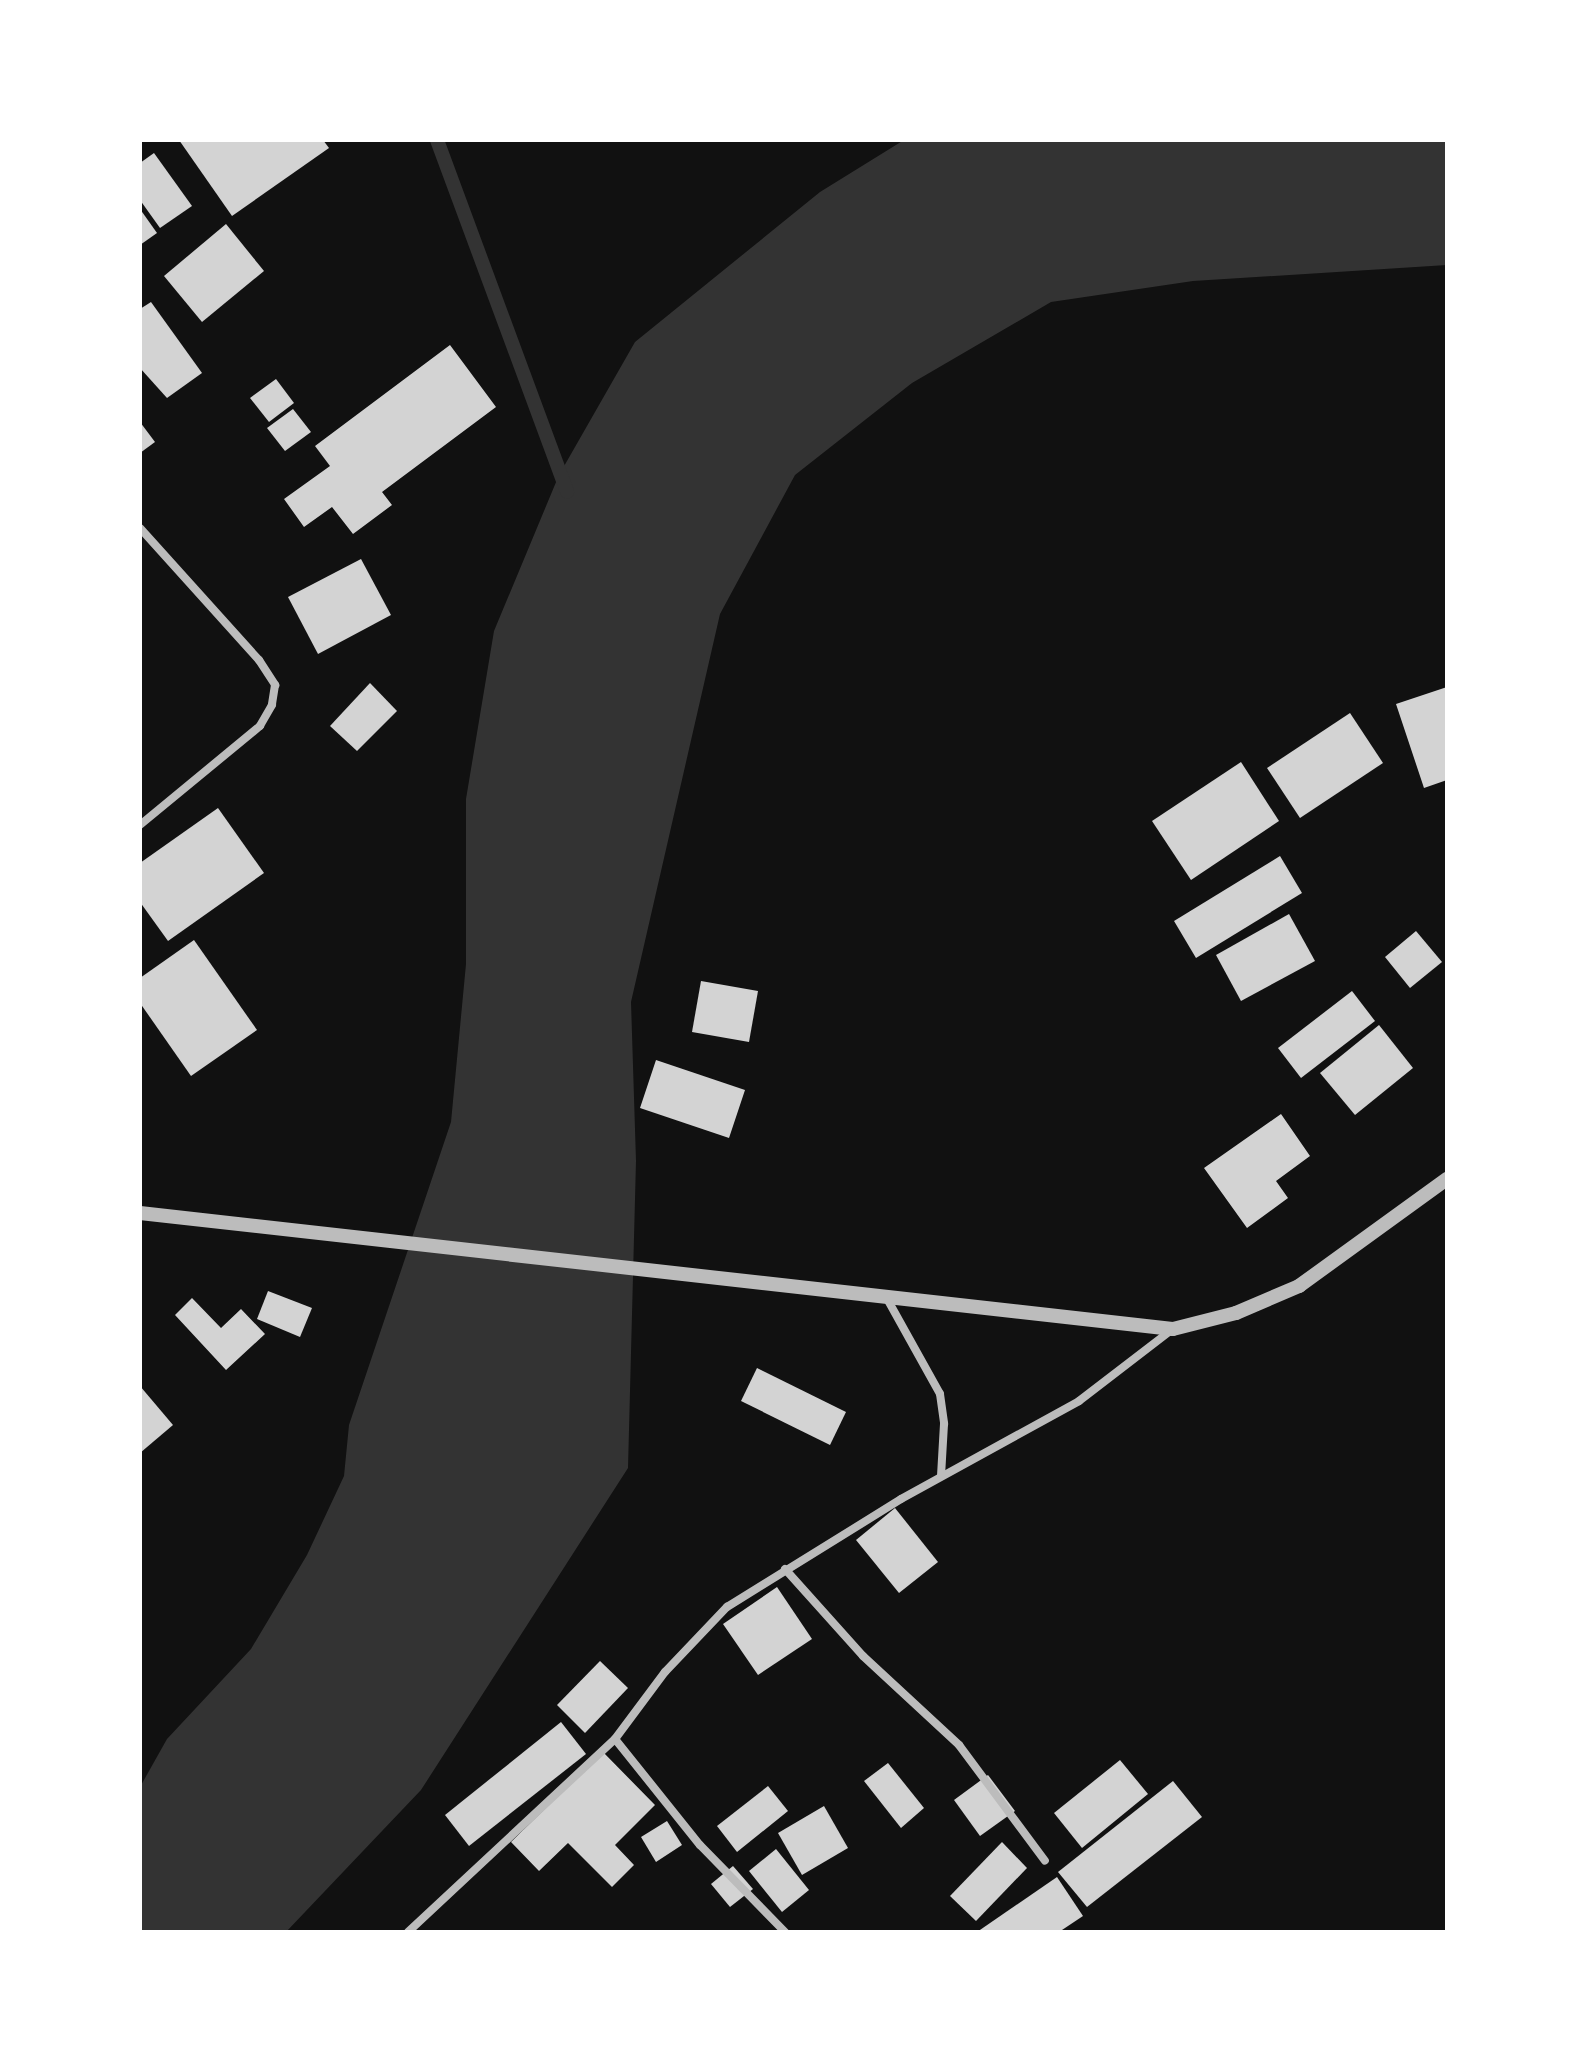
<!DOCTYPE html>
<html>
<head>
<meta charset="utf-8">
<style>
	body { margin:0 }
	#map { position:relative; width:1587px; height:2072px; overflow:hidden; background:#111; font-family:"Source Sans 3",sans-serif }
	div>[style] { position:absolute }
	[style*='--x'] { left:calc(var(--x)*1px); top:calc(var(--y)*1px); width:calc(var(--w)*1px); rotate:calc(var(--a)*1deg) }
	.water>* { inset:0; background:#333 }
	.stream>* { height:14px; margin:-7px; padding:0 7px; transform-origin:7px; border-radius:7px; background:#333 }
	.building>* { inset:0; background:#d3d3d3 }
	.minor>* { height:8px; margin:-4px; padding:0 4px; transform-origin:4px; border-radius:4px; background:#bcbcbc }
	.tertiary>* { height:14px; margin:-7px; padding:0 7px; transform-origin:7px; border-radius:7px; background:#bcbcbc }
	span { translate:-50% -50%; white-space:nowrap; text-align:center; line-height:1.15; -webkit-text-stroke:8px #fff; paint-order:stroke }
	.frame { position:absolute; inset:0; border:142px solid #fff; pointer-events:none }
</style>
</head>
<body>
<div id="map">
	<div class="water">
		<div style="clip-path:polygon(904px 140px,1447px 140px,1447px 265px,1193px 281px,1051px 302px,912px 383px,795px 475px,720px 614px,631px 1002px,636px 1161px,628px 1468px,421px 1790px,286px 1932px,140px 1932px,140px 1787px,167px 1739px,251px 1649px,307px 1555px,344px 1476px,349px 1425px,451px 1122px,466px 964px,466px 799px,494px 631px,559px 475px,635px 342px,820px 192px)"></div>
	</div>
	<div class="stream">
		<div style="--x:437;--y:140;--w:375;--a:69.7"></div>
	</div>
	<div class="building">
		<div style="clip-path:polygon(179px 140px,323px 140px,329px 148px,232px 216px)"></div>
		<div style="clip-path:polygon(154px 153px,192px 206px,160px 228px,140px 200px,140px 163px)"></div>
		<div style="clip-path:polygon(140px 209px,157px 233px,140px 245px)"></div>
		<div style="clip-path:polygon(226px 224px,264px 271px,202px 322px,164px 276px)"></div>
		<div style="clip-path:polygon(151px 302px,202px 373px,167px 398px,140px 368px,140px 309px)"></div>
		<div style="clip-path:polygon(450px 345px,496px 407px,382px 492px,392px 505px,353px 534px,332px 507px,304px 527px,284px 499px,330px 466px,315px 446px)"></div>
		<div style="clip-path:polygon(276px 379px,294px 403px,269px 422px,250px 398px)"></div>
		<div style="clip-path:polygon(293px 409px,311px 432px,285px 451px,267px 428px)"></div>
		<div style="clip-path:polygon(140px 422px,155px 442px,140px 453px)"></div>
		<div style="clip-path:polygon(361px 559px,391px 615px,318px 654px,288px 597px)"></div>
		<div style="clip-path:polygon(370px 683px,397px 711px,357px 751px,330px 726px)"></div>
		<div style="clip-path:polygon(1447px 687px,1447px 780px,1424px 788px,1396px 704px)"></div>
		<div style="clip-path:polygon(1350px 713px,1383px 763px,1300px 818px,1267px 768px)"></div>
		<div style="clip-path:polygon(1241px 762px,1279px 821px,1191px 880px,1152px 821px)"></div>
		<div style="clip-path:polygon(218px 808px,264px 873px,168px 941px,140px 902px,140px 863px)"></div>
		<div style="clip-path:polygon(1280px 856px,1302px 893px,1196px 958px,1174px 921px)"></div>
		<div style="clip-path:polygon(1289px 914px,1315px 961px,1241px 1001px,1216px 955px)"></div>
		<div style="clip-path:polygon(1416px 931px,1442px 962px,1410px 988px,1385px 957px)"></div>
		<div style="clip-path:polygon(194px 940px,257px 1030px,191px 1076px,140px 1003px,140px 978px)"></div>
		<div style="clip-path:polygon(701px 981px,758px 991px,749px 1042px,692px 1032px)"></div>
		<div style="clip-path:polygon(1352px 991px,1375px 1021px,1301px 1078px,1278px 1048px)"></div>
		<div style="clip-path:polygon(1379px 1025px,1413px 1068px,1355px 1115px,1320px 1073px)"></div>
		<div style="clip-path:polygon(656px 1060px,745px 1090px,729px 1138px,640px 1108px)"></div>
		<div style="clip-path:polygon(1281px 1114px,1310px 1156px,1276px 1181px,1288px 1198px,1247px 1228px,1204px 1168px)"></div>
		<div style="clip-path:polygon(268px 1291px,312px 1308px,300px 1337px,257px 1319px)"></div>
		<div style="clip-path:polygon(192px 1298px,221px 1328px,241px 1309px,265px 1334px,226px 1370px,175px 1315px)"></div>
		<div style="clip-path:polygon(757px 1368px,846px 1412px,830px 1445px,741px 1401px)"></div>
		<div style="clip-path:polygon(140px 1386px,173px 1425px,140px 1453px)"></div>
		<div style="clip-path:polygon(895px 1508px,938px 1562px,899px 1593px,856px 1540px)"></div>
		<div style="clip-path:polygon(777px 1587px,812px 1639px,758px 1675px,723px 1624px)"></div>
		<div style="clip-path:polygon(600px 1661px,628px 1688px,585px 1733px,557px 1705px)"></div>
		<div style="clip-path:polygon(561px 1722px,586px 1754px,469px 1846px,445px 1815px)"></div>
		<div style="clip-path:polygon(603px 1752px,655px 1805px,615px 1845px,634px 1865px,612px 1887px,568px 1843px,539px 1871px,511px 1842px)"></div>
		<div style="clip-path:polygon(1120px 1760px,1148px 1794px,1082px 1848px,1054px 1813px)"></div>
		<div style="clip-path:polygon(888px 1763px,924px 1808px,901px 1828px,864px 1781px)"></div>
		<div style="clip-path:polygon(988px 1775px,1015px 1811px,980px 1836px,954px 1800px)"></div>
		<div style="clip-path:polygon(1173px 1781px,1202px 1817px,1087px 1907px,1058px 1872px)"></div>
		<div style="clip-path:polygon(768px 1786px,788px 1811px,737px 1852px,717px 1826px)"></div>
		<div style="clip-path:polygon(824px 1806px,848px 1848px,802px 1875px,778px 1833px)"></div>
		<div style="clip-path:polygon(667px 1821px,682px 1845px,656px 1862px,641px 1837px)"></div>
		<div style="clip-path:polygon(1002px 1842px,1027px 1868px,976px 1921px,950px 1896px)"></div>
		<div style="clip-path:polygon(776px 1849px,809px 1890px,782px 1912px,749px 1871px)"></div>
		<div style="clip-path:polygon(733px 1866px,753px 1889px,730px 1907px,711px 1884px)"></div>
		<div style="clip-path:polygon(1057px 1877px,1083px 1916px,1059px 1932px,977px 1932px)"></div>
	</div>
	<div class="minor">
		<div style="--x:140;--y:528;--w:178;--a:48"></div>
		<div style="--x:259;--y:660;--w:30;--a:57"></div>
		<div style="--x:275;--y:685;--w:20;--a:99"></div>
		<div style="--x:272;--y:705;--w:24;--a:120"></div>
		<div style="--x:260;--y:726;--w:156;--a:140.5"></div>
		<div style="--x:885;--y:1295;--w:113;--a:60.9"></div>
		<div style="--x:940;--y:1394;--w:30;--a:82"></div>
		<div style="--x:944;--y:1424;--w:52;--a:93.3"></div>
		<div style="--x:785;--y:1569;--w:117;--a:48.1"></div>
		<div style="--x:863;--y:1656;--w:131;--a:42.8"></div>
		<div style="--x:959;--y:1745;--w:144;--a:53.4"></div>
		<div style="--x:615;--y:1739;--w:136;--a:51.3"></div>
		<div style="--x:700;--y:1845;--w:122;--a:45.7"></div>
		<div style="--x:408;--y:1932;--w:283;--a:-43"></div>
		<div style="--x:615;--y:1739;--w:84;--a:-53.3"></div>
		<div style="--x:665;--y:1672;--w:90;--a:-46.4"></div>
		<div style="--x:727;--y:1607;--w:205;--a:-31.8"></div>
		<div style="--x:901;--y:1499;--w:203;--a:-28.8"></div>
		<div style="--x:1079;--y:1401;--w:118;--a:-37.5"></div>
	</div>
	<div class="tertiary">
		<div style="--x:140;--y:1213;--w:1039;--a:6.41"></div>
		<div style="--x:1173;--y:1329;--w:65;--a:-14.3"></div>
		<div style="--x:1236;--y:1313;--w:69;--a:-23.2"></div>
		<div style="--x:1299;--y:1286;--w:183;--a:-35.9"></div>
	</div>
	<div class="frame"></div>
</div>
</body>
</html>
